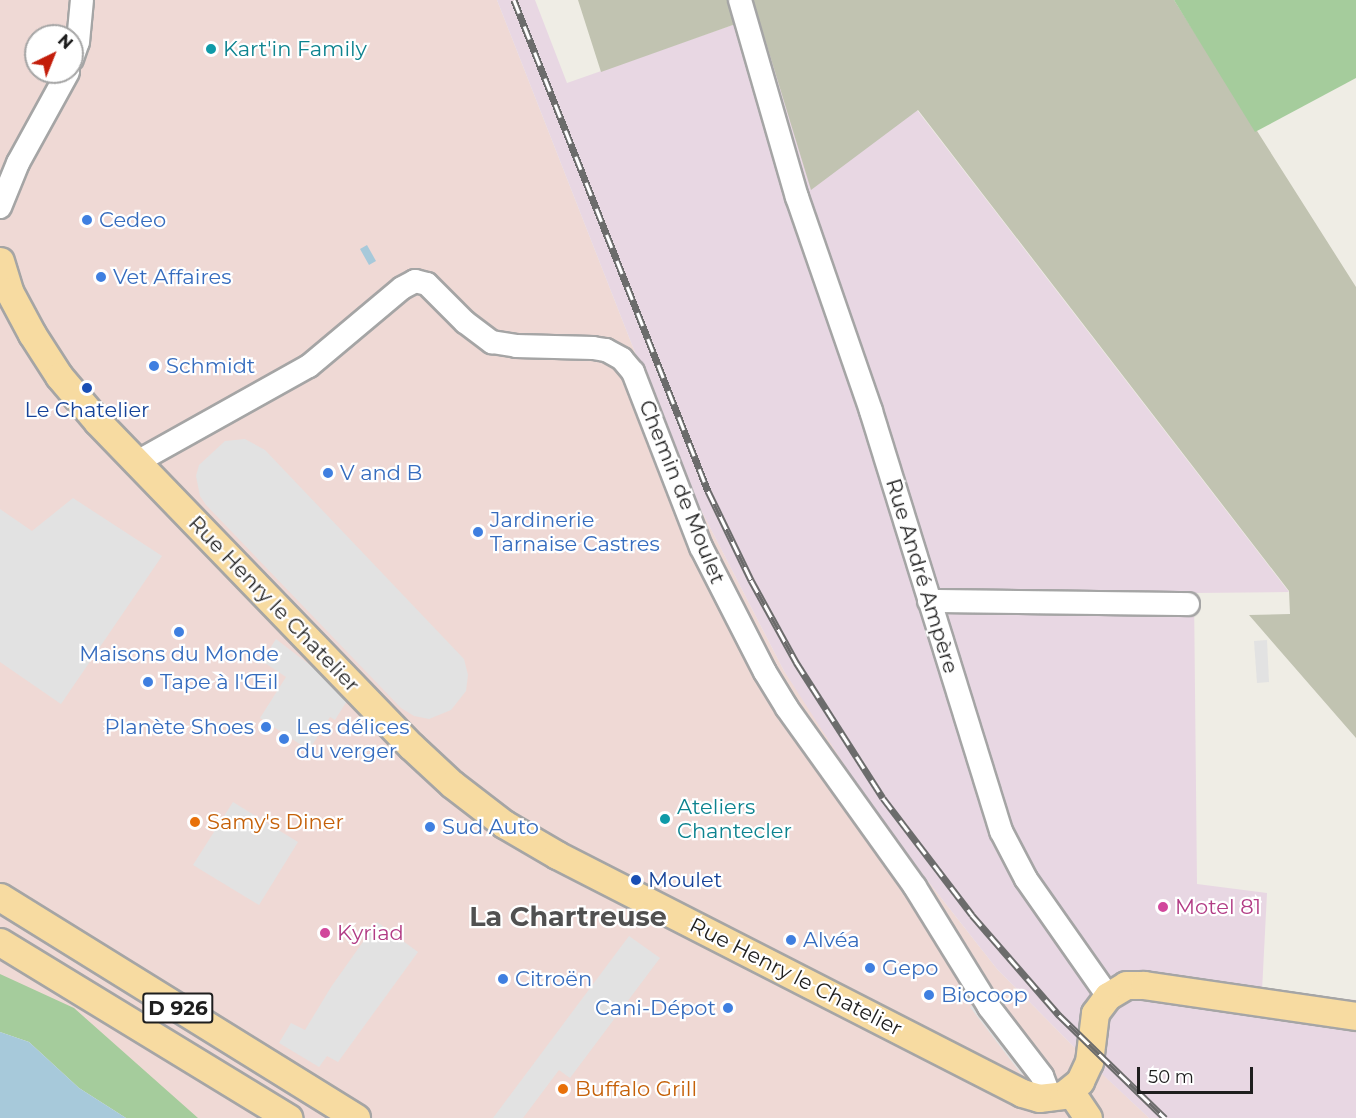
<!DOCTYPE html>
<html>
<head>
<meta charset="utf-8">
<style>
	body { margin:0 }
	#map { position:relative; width:1356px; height:1118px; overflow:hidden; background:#efede5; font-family:Montserrat,sans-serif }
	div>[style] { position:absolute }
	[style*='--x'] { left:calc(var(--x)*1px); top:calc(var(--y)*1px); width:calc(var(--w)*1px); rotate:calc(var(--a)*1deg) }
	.commercial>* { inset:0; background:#efd9d5 }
	.industrial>* { inset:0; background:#e8d7e3 }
	.construction>* { inset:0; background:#c1c3b1 }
	.forest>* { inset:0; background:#a5cc9c }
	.parking>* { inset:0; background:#e2e2e2 }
	.water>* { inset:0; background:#a7c9da }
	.roads { filter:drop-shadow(2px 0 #a5a5a5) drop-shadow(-2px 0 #a5a5a5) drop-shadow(0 2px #a5a5a5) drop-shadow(0 -2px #a5a5a5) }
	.minor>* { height:22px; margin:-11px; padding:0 11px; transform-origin:11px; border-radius:11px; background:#fff }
	.major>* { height:27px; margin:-13.5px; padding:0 13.5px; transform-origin:13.5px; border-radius:13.5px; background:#f7dba1 }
	.rail>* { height:7px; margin-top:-3.5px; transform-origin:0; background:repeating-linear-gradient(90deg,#fff 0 14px,#6c6c6c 0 28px); box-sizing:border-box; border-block:2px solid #6c6c6c }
	.dots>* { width:16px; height:16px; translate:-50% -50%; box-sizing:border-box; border:3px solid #fff; border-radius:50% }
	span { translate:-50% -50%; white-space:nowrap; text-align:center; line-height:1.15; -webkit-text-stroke:4.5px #fff; paint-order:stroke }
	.shield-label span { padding:2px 4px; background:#fff; border:2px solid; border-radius:4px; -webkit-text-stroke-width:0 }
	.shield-label { font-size:20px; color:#1e1e1e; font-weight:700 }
	.culture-label { font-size:21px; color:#0d838f }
	.left { translate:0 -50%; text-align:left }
	.shop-label { font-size:21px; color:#366cbe }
	.right { translate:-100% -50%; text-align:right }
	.transit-label { font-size:21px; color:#164399 }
	.street-label { font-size:21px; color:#1e1e1e }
	.food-label { font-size:21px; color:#c56008 }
	.hotel-label { font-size:21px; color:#b23c85 }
	.district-label { font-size:27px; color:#515151; font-weight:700 }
	.north { position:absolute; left:24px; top:24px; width:60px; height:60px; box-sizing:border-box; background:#fff; border:2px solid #a5a5a5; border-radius:50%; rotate:43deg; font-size:16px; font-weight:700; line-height:24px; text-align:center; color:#1e1e1e }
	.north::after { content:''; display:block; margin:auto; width:21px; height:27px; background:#c31d0a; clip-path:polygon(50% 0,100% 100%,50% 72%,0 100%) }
	.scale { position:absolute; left:1137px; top:1067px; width:116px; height:27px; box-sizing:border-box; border:3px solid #1e1e1e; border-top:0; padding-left:8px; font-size:18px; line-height:21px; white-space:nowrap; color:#1e1e1e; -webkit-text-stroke:4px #fff; paint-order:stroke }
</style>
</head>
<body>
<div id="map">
	<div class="commercial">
		<div style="clip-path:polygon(evenodd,0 0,497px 0,683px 475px,784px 671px,920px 871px,997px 969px,1076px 1049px,1149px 1118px,137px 1118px,0 1007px,0 0,36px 36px,72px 36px,72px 72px,36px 72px,36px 36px)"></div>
	</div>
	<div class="industrial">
		<div style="clip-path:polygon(497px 0,535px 0,567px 83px,758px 16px,917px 110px,1289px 592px,1194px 593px,1197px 884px,1267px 893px,1262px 991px,1356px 1000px,1356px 1118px,1149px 1118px,1101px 1073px,1103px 1035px,1081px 1014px,1076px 1049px,997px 969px,920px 871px,858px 786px,784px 671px,683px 475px)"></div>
	</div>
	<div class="construction">
		<div style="clip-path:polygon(578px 0,1174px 0,1356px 287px,1356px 738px,1249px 615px,1290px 614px,1289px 591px,918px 110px,811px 190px,758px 16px,601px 72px)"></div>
	</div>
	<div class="forest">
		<div style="clip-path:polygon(1174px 0,1356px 0,1356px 78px,1255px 132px)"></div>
		<div style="clip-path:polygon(0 974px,74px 1008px,198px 1118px,126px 1118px,79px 1088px,29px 1042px,0 1032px)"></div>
	</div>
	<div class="parking">
		<div style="clip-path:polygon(245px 439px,265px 450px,464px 659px,468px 675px,466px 691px,451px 710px,429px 719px,414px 716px,401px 708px,206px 505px,200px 496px,196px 476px,199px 465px,225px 441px)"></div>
		<div style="clip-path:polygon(73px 498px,162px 556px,61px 704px,0 662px,0 509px,32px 531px)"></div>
		<div style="clip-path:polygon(276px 639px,350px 696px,335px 720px,330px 717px,309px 750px,260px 718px,286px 677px,262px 661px)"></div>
		<div style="clip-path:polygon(1267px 640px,1269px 682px,1257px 683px,1254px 641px)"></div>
		<div style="clip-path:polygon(233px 802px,298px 842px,259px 905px,193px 865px)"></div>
		<div style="clip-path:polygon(377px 922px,418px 952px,338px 1062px,327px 1056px,319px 1067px,279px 1043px,291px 1023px,305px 1030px,331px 987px)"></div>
		<div style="clip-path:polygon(629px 936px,660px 958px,570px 1078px,559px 1070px,523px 1118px,493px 1118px)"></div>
		<div style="clip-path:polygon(978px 1001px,1030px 1069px,1022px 1075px,970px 1007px)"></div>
	</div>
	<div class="water">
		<div style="clip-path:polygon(367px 245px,376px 261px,369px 265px,360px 249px)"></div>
		<div style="clip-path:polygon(0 1032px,29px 1042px,79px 1088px,126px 1118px,0 1118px)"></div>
	</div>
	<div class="roads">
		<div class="minor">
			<div style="--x:740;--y:0;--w:205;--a:73.9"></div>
			<div style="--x:797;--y:197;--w:226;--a:70.9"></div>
			<div style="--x:871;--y:411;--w:440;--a:72.8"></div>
			<div style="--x:1001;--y:831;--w:54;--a:62.5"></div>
			<div style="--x:1026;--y:879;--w:143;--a:55"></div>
			<div style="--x:72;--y:59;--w:18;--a:-71"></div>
			<div style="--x:78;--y:42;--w:42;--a:-84.6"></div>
			<div style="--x:0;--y:207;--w:48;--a:-67.8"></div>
			<div style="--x:18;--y:163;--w:104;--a:-61.2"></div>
			<div style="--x:137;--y:462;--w:197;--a:-29.2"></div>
			<div style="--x:309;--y:366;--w:121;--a:-40"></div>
			<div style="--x:402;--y:288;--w:15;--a:-28"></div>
			<div style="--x:415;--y:281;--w:12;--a:14"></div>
			<div style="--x:427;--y:284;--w:54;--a:45"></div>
			<div style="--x:465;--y:322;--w:34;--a:37"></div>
			<div style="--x:492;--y:342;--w:24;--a:9"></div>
			<div style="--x:516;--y:346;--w:77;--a:1.5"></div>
			<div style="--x:593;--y:348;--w:13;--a:9"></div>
			<div style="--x:606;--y:350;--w:18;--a:29"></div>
			<div style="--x:622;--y:359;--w:17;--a:50"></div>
			<div style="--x:633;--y:372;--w:188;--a:68.8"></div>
			<div style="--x:701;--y:547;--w:140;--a:62.9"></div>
			<div style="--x:765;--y:672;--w:42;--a:58.6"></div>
			<div style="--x:787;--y:708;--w:220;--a:54.4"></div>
			<div style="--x:915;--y:887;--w:141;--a:58.3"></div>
			<div style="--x:989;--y:1007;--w:87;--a:52.5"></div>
			<div style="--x:1042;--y:1076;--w:25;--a:69"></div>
			<div style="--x:929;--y:601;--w:259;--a:0.7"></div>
		</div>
		<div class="major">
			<div style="--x:0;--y:261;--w:31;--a:73"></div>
			<div style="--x:9;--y:291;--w:49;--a:61.9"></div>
			<div style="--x:32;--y:334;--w:50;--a:57.3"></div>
			<div style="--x:59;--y:376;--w:59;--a:49.8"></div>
			<div style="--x:97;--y:421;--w:452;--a:46"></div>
			<div style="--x:411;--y:746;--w:56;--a:42.8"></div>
			<div style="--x:452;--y:784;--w:66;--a:37.6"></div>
			<div style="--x:504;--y:824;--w:61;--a:30.3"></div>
			<div style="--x:557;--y:855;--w:522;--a:27.1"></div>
			<div style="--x:1022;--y:1093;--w:18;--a:16"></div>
			<div style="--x:1039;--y:1098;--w:24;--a:-7"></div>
			<div style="--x:1063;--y:1095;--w:22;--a:-39"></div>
			<div style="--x:1080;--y:1081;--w:21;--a:-65"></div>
			<div style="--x:1089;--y:1062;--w:49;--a:-83"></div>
			<div style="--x:1095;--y:1013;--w:21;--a:-53"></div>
			<div style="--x:1108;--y:996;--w:21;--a:-31"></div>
			<div style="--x:1126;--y:985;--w:18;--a:0"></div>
			<div style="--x:1144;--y:985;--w:214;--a:8.3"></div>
			<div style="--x:0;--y:897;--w:419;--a:31.8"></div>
			<div style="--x:0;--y:942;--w:338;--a:31.4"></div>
			<div style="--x:1070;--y:1091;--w:32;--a:56"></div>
		</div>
	</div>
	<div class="rail">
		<div style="--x:514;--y:0;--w:528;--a:68.44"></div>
		<div style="--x:708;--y:491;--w:99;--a:64.2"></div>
		<div style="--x:751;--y:580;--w:94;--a:61.2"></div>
		<div style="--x:796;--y:662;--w:161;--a:57.4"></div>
		<div style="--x:883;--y:798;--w:147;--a:52.7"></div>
		<div style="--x:972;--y:915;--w:133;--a:49"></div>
		<div style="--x:1059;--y:1015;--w:148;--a:44.2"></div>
	</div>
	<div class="dots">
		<div style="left:211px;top:49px;background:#0f9aa8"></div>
		<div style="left:87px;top:220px;background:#3f7fe0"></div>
		<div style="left:101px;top:277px;background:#3f7fe0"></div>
		<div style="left:154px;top:366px;background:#3f7fe0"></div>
		<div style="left:87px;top:388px;background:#1a4fb4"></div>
		<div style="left:328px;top:473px;background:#3f7fe0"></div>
		<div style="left:478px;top:532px;background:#3f7fe0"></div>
		<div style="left:179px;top:632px;background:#3f7fe0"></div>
		<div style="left:148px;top:682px;background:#3f7fe0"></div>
		<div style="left:266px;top:727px;background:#3f7fe0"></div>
		<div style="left:284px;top:739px;background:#3f7fe0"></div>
		<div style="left:665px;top:819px;background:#0f9aa8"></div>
		<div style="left:195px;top:822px;background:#e8710a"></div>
		<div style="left:430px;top:827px;background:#3f7fe0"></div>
		<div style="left:636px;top:880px;background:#1a4fb4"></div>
		<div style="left:1163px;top:907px;background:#d1479c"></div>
		<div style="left:325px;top:933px;background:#d1479c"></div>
		<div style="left:791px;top:940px;background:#3f7fe0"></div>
		<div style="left:870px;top:968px;background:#3f7fe0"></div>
		<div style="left:503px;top:979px;background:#3f7fe0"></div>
		<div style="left:929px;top:995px;background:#3f7fe0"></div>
		<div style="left:728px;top:1008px;background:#3f7fe0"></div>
		<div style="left:563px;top:1089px;background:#e8710a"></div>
	</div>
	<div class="shield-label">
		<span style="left:178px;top:1008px">D 926</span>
	</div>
	<div class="culture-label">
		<span class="left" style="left:223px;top:49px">Kart'in Family</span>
		<span class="left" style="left:677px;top:819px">Ateliers<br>Chantecler</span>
	</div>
	<div class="shop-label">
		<span class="left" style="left:99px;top:220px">Cedeo</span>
		<span class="left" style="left:113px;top:277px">Vet Affaires</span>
		<span class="left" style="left:166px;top:366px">Schmidt</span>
		<span class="left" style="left:340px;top:473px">V and B</span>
		<span class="left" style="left:490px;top:532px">Jardinerie<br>Tarnaise Castres</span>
		<span style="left:179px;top:654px">Maisons du Monde</span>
		<span class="left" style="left:160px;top:682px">Tape à l'Œil</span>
		<span class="right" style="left:254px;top:727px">Planète Shoes</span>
		<span class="left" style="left:296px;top:739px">Les délices<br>du verger</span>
		<span class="left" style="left:442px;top:827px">Sud Auto</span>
		<span class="left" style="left:803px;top:940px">Alvéa</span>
		<span class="left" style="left:882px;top:968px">Gepo</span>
		<span class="left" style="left:515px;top:979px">Citroën</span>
		<span class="left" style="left:941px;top:995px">Biocoop</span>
		<span class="right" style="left:716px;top:1008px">Cani-Dépot</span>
	</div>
	<div class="transit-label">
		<span style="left:87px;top:410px">Le Chatelier</span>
		<span class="left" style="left:648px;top:880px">Moulet</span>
	</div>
	<div class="street-label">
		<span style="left:682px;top:492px;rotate:68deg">Chemin de Moulet</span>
		<span style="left:922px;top:576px;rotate:73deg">Rue André Ampère</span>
		<span style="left:274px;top:604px;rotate:46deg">Rue Henry le Chatelier</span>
		<span style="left:796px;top:977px;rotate:27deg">Rue Henry le Chatelier</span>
	</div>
	<div class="food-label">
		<span class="left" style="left:207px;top:822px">Samy's Diner</span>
		<span class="left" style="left:575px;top:1089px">Buffalo Grill</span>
	</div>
	<div class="hotel-label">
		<span class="left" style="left:1175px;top:907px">Motel 81</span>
		<span class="left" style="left:337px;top:933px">Kyriad</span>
	</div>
	<div class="district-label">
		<span style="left:568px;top:917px">La Chartreuse</span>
	</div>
	<div class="north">N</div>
	<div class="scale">50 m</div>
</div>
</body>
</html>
